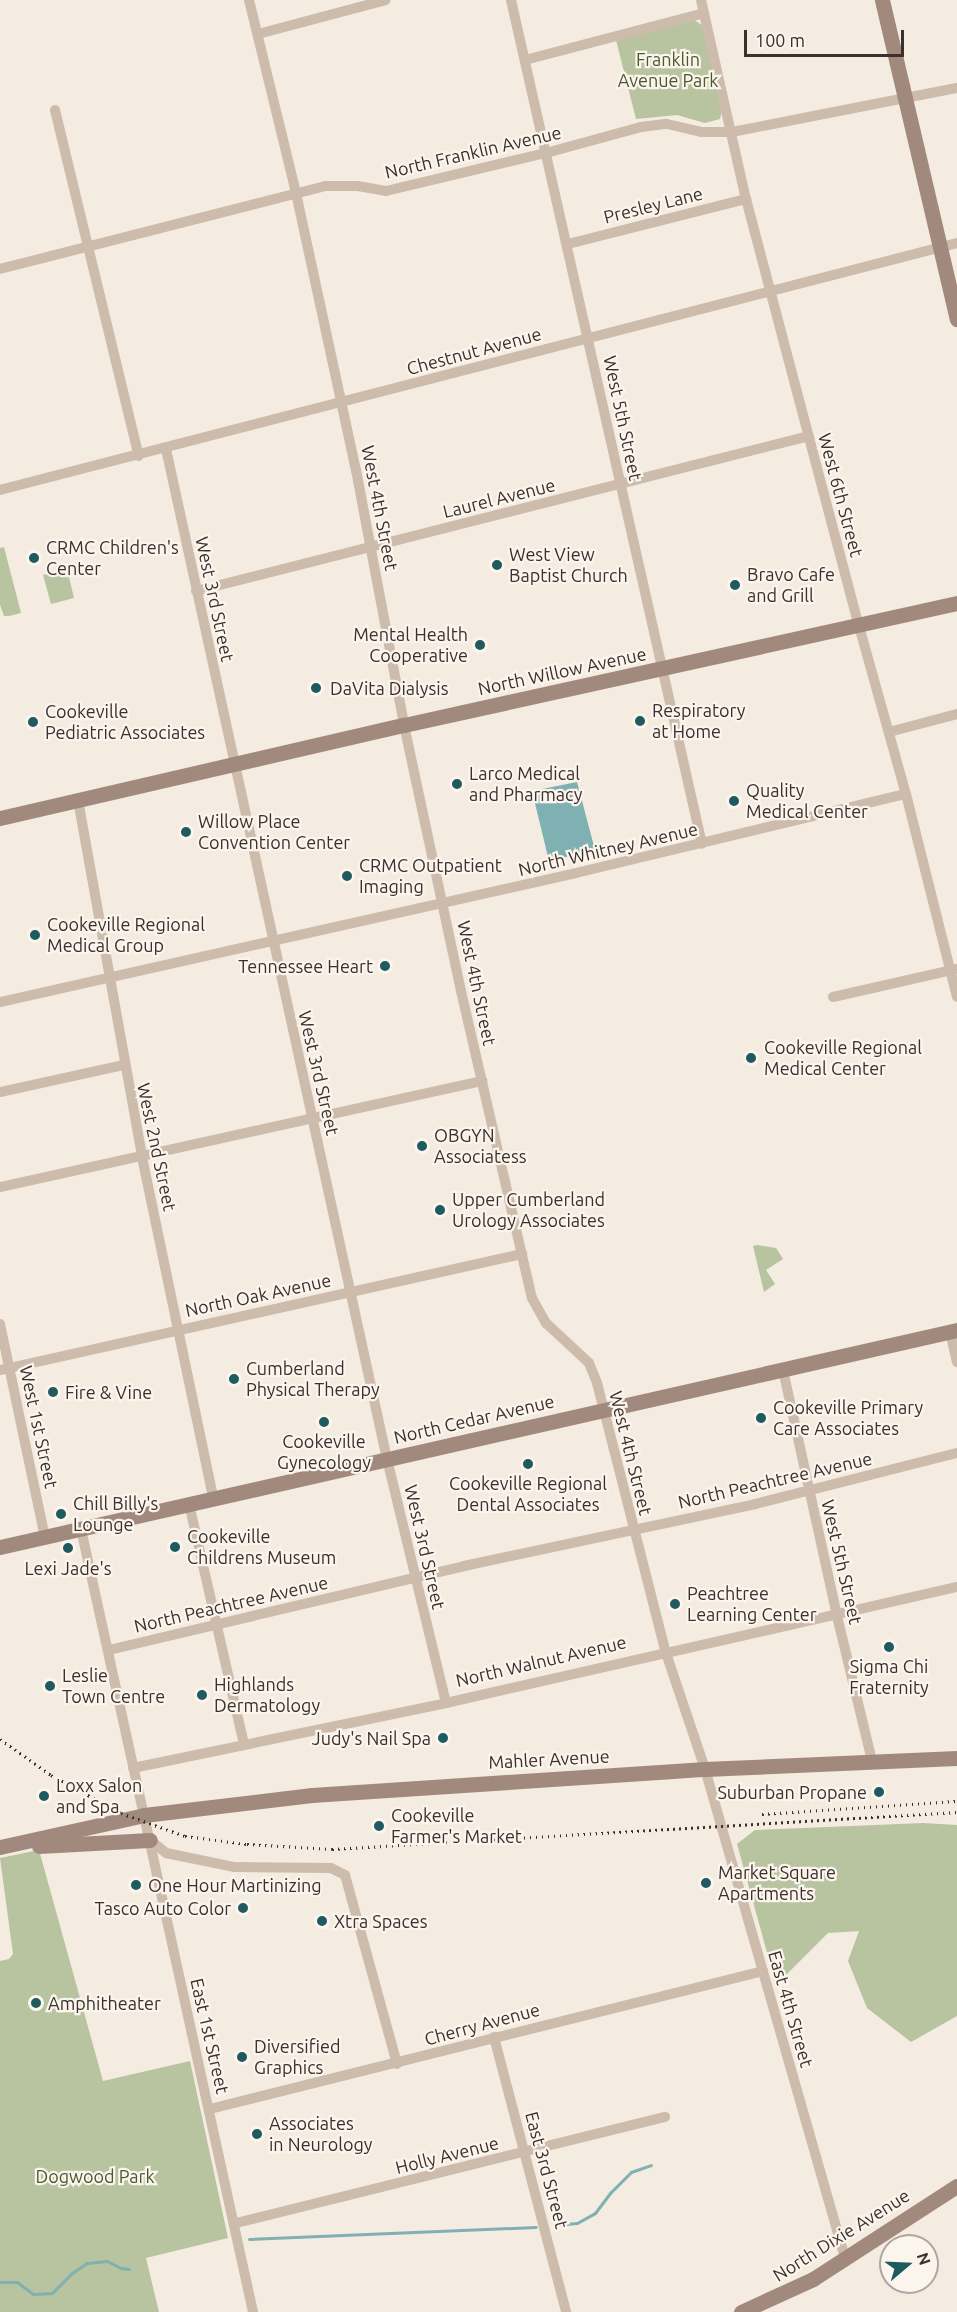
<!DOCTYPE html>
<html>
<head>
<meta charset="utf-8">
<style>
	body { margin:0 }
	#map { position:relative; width:957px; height:2312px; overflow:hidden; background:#f4ebe1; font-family:Ubuntu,sans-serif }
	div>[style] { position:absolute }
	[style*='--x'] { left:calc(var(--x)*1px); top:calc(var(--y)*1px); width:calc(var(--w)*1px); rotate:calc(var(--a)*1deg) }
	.green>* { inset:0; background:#b8c4a0 }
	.water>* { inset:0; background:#7fb0b2 }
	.stream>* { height:3px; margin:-1.5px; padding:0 1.5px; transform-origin:1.5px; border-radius:1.5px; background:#7fb0b2 }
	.street>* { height:10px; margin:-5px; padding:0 5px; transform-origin:5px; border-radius:5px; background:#cdbbac }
	.secondary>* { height:15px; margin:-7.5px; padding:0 7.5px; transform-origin:7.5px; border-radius:7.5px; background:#a18a7d }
	.rail>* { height:3px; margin-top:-1.5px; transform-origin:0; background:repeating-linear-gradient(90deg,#3b302b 0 1.5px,transparent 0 6px) }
	.dots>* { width:16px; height:16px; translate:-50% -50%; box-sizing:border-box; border:3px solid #fbf5ee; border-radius:50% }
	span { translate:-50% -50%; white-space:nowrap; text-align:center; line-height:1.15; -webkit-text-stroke:4.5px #fbf5ee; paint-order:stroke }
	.park-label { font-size:18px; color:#4a5a2e }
	.street-label { font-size:18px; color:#3b302b }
	.poi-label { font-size:18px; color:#3b302b }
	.left { translate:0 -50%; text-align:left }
	.right { translate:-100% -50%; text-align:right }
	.north { position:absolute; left:879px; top:2234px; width:60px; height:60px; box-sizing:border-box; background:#fbf5ee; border:2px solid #aea6a0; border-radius:50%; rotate:71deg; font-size:16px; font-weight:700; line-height:24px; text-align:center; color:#3b302b }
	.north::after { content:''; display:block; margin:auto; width:21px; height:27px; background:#1f5a5e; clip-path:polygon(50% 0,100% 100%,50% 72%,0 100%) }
	.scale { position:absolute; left:744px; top:30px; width:160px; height:27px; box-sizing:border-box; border:3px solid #3b302b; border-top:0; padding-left:8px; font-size:18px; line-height:21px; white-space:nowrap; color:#3b302b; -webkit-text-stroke:4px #fbf5ee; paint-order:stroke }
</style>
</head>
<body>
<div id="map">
	<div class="green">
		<div style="clip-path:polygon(694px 20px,702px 25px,722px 110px,720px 119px,705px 123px,677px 115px,636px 119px,616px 40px)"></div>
		<div style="clip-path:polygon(4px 547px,21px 613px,9px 616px,4px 616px,0 605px,0 548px)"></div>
		<div style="clip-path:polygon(67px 569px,74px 598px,51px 604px,43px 575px)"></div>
		<div style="clip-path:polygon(757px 1245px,776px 1248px,783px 1259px,766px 1270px,775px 1284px,764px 1292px,753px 1246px)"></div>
		<div style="clip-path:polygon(923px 1823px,957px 1825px,957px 2016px,911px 2042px,867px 2008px,848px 1961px,859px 1931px,828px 1933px,776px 1985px,737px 1844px,755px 1830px)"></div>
		<div style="clip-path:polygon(39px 1850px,103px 2081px,190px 2061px,228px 2238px,146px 2258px,159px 2312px,0 2312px,0 1961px,9px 1959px,13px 1954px,0 1858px)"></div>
	</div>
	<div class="water">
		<div style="clip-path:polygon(577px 782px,595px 850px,549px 861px,532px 791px)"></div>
	</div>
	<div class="stream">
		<div style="--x:554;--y:2225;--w:23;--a:-5"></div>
		<div style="--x:577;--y:2223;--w:21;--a:-29"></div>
		<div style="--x:595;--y:2213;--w:26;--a:-53"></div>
		<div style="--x:611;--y:2192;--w:28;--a:-45"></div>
		<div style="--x:631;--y:2172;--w:21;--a:-19"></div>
		<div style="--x:249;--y:2239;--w:287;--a:-2.4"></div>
		<div style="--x:0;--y:2282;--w:17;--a:0"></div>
		<div style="--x:17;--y:2282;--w:20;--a:37"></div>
		<div style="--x:33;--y:2294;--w:19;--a:-3"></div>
		<div style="--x:52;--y:2293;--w:28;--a:-45"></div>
		<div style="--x:72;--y:2273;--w:18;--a:-34"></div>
		<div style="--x:87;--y:2263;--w:20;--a:-6"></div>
		<div style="--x:107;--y:2261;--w:16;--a:27"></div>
		<div style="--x:121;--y:2268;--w:8;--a:7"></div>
	</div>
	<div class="street">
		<div style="--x:249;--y:0;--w:199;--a:76.3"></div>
		<div style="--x:296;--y:193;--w:283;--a:77.8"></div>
		<div style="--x:356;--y:470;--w:259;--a:79.3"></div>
		<div style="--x:404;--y:725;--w:272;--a:77.9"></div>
		<div style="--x:461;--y:991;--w:315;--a:77"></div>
		<div style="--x:532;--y:1298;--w:29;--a:61"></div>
		<div style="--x:546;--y:1323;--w:59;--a:42.9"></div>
		<div style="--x:589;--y:1363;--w:22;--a:68"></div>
		<div style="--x:597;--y:1383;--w:279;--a:75.7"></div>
		<div style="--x:666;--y:1653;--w:122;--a:71.4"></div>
		<div style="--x:705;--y:1769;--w:509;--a:74.02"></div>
		<div style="--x:511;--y:0;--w:865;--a:77.25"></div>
		<div style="--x:701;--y:0;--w:204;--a:77.3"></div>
		<div style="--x:746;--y:199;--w:442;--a:75.2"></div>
		<div style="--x:859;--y:626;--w:174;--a:74.4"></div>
		<div style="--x:906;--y:794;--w:209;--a:75.9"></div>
		<div style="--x:258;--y:34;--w:132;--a:-14.9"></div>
		<div style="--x:525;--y:60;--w:185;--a:-14.7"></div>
		<div style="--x:55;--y:110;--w:356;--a:76.4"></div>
		<div style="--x:568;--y:244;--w:184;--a:-14.2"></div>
		<div style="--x:0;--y:269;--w:335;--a:-14.3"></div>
		<div style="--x:325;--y:186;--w:33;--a:0"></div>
		<div style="--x:358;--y:186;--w:28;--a:10"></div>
		<div style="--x:386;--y:191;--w:164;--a:-13.4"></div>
		<div style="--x:546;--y:153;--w:98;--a:-15.3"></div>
		<div style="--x:641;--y:127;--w:26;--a:-7"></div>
		<div style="--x:667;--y:124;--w:35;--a:13"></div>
		<div style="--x:701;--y:132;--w:31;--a:0"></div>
		<div style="--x:732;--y:132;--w:229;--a:-11.1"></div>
		<div style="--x:166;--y:449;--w:1034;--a:77.66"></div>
		<div style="--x:387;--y:1459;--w:251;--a:76.4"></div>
		<div style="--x:0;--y:490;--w:988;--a:-14.47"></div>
		<div style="--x:196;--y:591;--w:632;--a:-14.19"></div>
		<div style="--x:889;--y:732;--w:70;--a:-14.8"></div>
		<div style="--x:78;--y:800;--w:363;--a:79.8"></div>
		<div style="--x:142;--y:1157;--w:348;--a:78.2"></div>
		<div style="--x:833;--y:997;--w:126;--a:-12.8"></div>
		<div style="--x:0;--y:1002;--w:590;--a:-12.62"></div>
		<div style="--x:576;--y:873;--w:339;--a:-13.5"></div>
		<div style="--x:0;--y:1092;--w:127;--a:-12.3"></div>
		<div style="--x:0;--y:1187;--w:494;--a:-12.4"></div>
		<div style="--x:0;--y:1324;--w:218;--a:78.1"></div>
		<div style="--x:950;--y:1332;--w:31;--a:77"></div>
		<div style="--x:0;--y:1370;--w:535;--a:-12.53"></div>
		<div style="--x:783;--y:1370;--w:252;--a:77.6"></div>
		<div style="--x:837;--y:1616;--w:149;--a:76.4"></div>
		<div style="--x:189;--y:1504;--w:246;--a:77.1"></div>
		<div style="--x:81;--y:1529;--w:802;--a:77.61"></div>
		<div style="--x:109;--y:1650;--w:365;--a:-13.3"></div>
		<div style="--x:464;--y:1566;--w:298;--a:-12"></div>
		<div style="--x:755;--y:1504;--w:208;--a:-14.2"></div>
		<div style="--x:133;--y:1768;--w:320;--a:-11.7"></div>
		<div style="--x:446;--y:1703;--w:524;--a:-12.79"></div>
		<div style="--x:150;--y:1840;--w:21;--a:39"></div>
		<div style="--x:166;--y:1853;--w:69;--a:11.6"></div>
		<div style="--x:234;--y:1867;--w:97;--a:0.6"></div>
		<div style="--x:331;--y:1868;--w:16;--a:27"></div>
		<div style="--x:345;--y:1875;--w:196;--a:74.6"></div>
		<div style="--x:494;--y:2037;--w:284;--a:75.3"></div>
		<div style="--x:210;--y:2109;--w:570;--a:-14.01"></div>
		<div style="--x:236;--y:2223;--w:442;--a:-13.9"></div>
	</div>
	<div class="secondary">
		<div style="--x:882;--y:0;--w:328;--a:76.8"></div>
		<div style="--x:0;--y:818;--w:415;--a:-13"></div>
		<div style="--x:404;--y:725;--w:566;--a:-12.44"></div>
		<div style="--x:0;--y:1547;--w:981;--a:-12.78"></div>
		<div style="--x:39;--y:1846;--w:111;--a:-3.1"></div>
		<div style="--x:0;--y:1847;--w:148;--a:-12.5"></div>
		<div style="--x:144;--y:1815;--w:169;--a:-6.8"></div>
		<div style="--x:312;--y:1795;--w:394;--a:-3.8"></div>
		<div style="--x:705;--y:1769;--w:252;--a:-2.5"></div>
		<div style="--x:741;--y:2312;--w:79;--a:-24.6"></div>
		<div style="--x:813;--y:2279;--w:171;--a:-32.9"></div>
	</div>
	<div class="rail">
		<div style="--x:0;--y:1739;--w:62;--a:35.2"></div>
		<div style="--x:51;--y:1775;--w:80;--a:28.5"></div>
		<div style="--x:121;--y:1813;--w:68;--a:19.8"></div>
		<div style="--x:185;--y:1836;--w:63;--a:7.4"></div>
		<div style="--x:247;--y:1844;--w:85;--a:3.4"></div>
		<div style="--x:332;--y:1849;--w:626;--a:-3.39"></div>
		<div style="--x:762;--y:1814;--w:195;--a:-3.8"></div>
	</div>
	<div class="dots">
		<div style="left:34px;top:558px;background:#1f5a5e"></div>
		<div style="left:497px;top:565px;background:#1f5a5e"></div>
		<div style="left:735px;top:585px;background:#1f5a5e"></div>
		<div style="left:480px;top:645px;background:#1f5a5e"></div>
		<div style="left:316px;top:688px;background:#1f5a5e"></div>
		<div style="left:640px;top:721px;background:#1f5a5e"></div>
		<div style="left:33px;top:722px;background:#1f5a5e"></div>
		<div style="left:457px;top:784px;background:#1f5a5e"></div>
		<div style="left:734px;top:801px;background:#1f5a5e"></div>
		<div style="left:186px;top:832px;background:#1f5a5e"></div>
		<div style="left:347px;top:876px;background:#1f5a5e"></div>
		<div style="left:35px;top:935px;background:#1f5a5e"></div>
		<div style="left:385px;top:966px;background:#1f5a5e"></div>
		<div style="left:751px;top:1058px;background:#1f5a5e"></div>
		<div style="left:422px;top:1146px;background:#1f5a5e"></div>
		<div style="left:440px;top:1210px;background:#1f5a5e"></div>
		<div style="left:234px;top:1379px;background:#1f5a5e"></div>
		<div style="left:53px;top:1392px;background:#1f5a5e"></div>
		<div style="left:761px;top:1418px;background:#1f5a5e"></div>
		<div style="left:324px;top:1422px;background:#1f5a5e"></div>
		<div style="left:528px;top:1464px;background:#1f5a5e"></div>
		<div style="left:61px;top:1514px;background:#1f5a5e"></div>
		<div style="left:175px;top:1547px;background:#1f5a5e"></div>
		<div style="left:68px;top:1548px;background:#1f5a5e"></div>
		<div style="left:675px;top:1604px;background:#1f5a5e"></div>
		<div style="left:889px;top:1647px;background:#1f5a5e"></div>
		<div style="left:50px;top:1686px;background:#1f5a5e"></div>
		<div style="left:202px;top:1695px;background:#1f5a5e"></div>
		<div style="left:443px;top:1738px;background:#1f5a5e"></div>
		<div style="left:879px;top:1792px;background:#1f5a5e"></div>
		<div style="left:44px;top:1796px;background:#1f5a5e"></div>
		<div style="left:379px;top:1826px;background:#1f5a5e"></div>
		<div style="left:706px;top:1883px;background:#1f5a5e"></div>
		<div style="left:136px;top:1885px;background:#1f5a5e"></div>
		<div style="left:243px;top:1908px;background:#1f5a5e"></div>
		<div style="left:322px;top:1921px;background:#1f5a5e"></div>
		<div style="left:36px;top:2003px;background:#1f5a5e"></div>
		<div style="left:242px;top:2057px;background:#1f5a5e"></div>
		<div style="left:257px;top:2134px;background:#1f5a5e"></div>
	</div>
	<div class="park-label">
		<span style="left:668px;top:70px">Franklin<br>Avenue Park</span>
		<span style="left:95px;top:2176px">Dogwood Park</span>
	</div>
	<div class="street-label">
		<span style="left:473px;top:152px;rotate:-13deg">North Franklin Avenue</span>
		<span style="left:653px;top:205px;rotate:-14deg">Presley Lane</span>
		<span style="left:474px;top:351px;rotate:-15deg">Chestnut Avenue</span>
		<span style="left:623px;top:418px;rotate:78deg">West 5th Street</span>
		<span style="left:841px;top:495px;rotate:75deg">West 6th Street</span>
		<span style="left:499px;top:498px;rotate:-14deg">Laurel Avenue</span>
		<span style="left:380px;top:508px;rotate:79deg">West 4th Street</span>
		<span style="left:215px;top:599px;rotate:78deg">West 3rd Street</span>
		<span style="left:562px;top:671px;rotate:-12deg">North Willow Avenue</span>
		<span style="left:608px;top:849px;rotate:-13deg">North Whitney Avenue</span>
		<span style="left:477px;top:983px;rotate:78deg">West 4th Street</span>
		<span style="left:319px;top:1073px;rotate:77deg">West 3rd Street</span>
		<span style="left:157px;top:1147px;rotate:78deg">West 2nd Street</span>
		<span style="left:258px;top:1295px;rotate:-12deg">North Oak Avenue</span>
		<span style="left:474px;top:1419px;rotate:-13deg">North Cedar Avenue</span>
		<span style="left:39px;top:1427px;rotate:78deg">West 1st Street</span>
		<span style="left:631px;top:1453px;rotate:76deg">West 4th Street</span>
		<span style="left:775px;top:1480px;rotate:-13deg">North Peachtree Avenue</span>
		<span style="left:425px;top:1547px;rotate:77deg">West 3rd Street</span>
		<span style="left:842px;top:1562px;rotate:77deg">West 5th Street</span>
		<span style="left:231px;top:1604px;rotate:-13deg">North Peachtree Avenue</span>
		<span style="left:541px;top:1661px;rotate:-13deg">North Walnut Avenue</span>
		<span style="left:549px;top:1759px;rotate:-3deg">Mahler Avenue</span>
		<span style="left:791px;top:2009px;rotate:74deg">East 4th Street</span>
		<span style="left:482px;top:2024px;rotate:-15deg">Cherry Avenue</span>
		<span style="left:210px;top:2036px;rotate:77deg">East 1st Street</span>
		<span style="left:447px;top:2155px;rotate:-14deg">Holly Avenue</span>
		<span style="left:547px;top:2170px;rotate:75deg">East 3rd Street</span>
		<span style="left:841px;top:2235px;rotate:-32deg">North Dixie Avenue</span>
	</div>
	<div class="poi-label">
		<span class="left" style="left:46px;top:558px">CRMC Children's<br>Center</span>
		<span class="left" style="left:509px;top:565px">West View<br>Baptist Church</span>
		<span class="left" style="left:747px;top:585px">Bravo Cafe<br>and Grill</span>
		<span class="right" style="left:468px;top:645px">Mental Health<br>Cooperative</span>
		<span class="left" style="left:330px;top:688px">DaVita Dialysis</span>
		<span class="left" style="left:652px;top:721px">Respiratory<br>at Home</span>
		<span class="left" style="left:45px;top:722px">Cookeville<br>Pediatric Associates</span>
		<span class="left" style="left:469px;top:784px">Larco Medical<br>and Pharmacy</span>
		<span class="left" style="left:746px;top:801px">Quality<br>Medical Center</span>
		<span class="left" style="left:198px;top:832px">Willow Place<br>Convention Center</span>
		<span class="left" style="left:359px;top:876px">CRMC Outpatient<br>Imaging</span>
		<span class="left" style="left:47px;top:935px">Cookeville Regional<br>Medical Group</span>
		<span class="right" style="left:373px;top:966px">Tennessee Heart</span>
		<span class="left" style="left:764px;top:1058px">Cookeville Regional<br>Medical Center</span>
		<span class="left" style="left:434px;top:1146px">OBGYN<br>Associatess</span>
		<span class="left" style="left:452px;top:1210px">Upper Cumberland<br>Urology Associates</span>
		<span class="left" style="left:246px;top:1379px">Cumberland<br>Physical Therapy</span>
		<span class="left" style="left:65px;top:1392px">Fire &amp; Vine</span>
		<span class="left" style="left:773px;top:1418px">Cookeville Primary<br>Care Associates</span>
		<span style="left:324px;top:1452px">Cookeville<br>Gynecology</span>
		<span style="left:528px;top:1494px">Cookeville Regional<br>Dental Associates</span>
		<span class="left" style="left:73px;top:1514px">Chill Billy's<br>Lounge</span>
		<span class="left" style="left:187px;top:1547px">Cookeville<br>Childrens Museum</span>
		<span style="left:68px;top:1568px">Lexi Jade's</span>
		<span class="left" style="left:687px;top:1604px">Peachtree<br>Learning Center</span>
		<span style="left:889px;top:1677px">Sigma Chi<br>Fraternity</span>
		<span class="left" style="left:62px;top:1686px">Leslie<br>Town Centre</span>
		<span class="left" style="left:214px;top:1695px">Highlands<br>Dermatology</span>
		<span class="right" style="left:431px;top:1738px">Judy's Nail Spa</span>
		<span class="left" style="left:56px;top:1796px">Loxx Salon<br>and Spa</span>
		<span class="right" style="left:867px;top:1792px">Suburban Propane</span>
		<span class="left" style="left:391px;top:1826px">Cookeville<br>Farmer's Market</span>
		<span class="left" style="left:718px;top:1883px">Market Square<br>Apartments</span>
		<span class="left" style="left:148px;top:1885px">One Hour Martinizing</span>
		<span class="right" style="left:231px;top:1908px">Tasco Auto Color</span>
		<span class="left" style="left:334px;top:1921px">Xtra Spaces</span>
		<span class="left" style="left:48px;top:2003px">Amphitheater</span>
		<span class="left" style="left:254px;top:2057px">Diversified<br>Graphics</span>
		<span class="left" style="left:269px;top:2134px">Associates<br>in Neurology</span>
	</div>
	<div class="north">N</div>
	<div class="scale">100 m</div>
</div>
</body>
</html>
